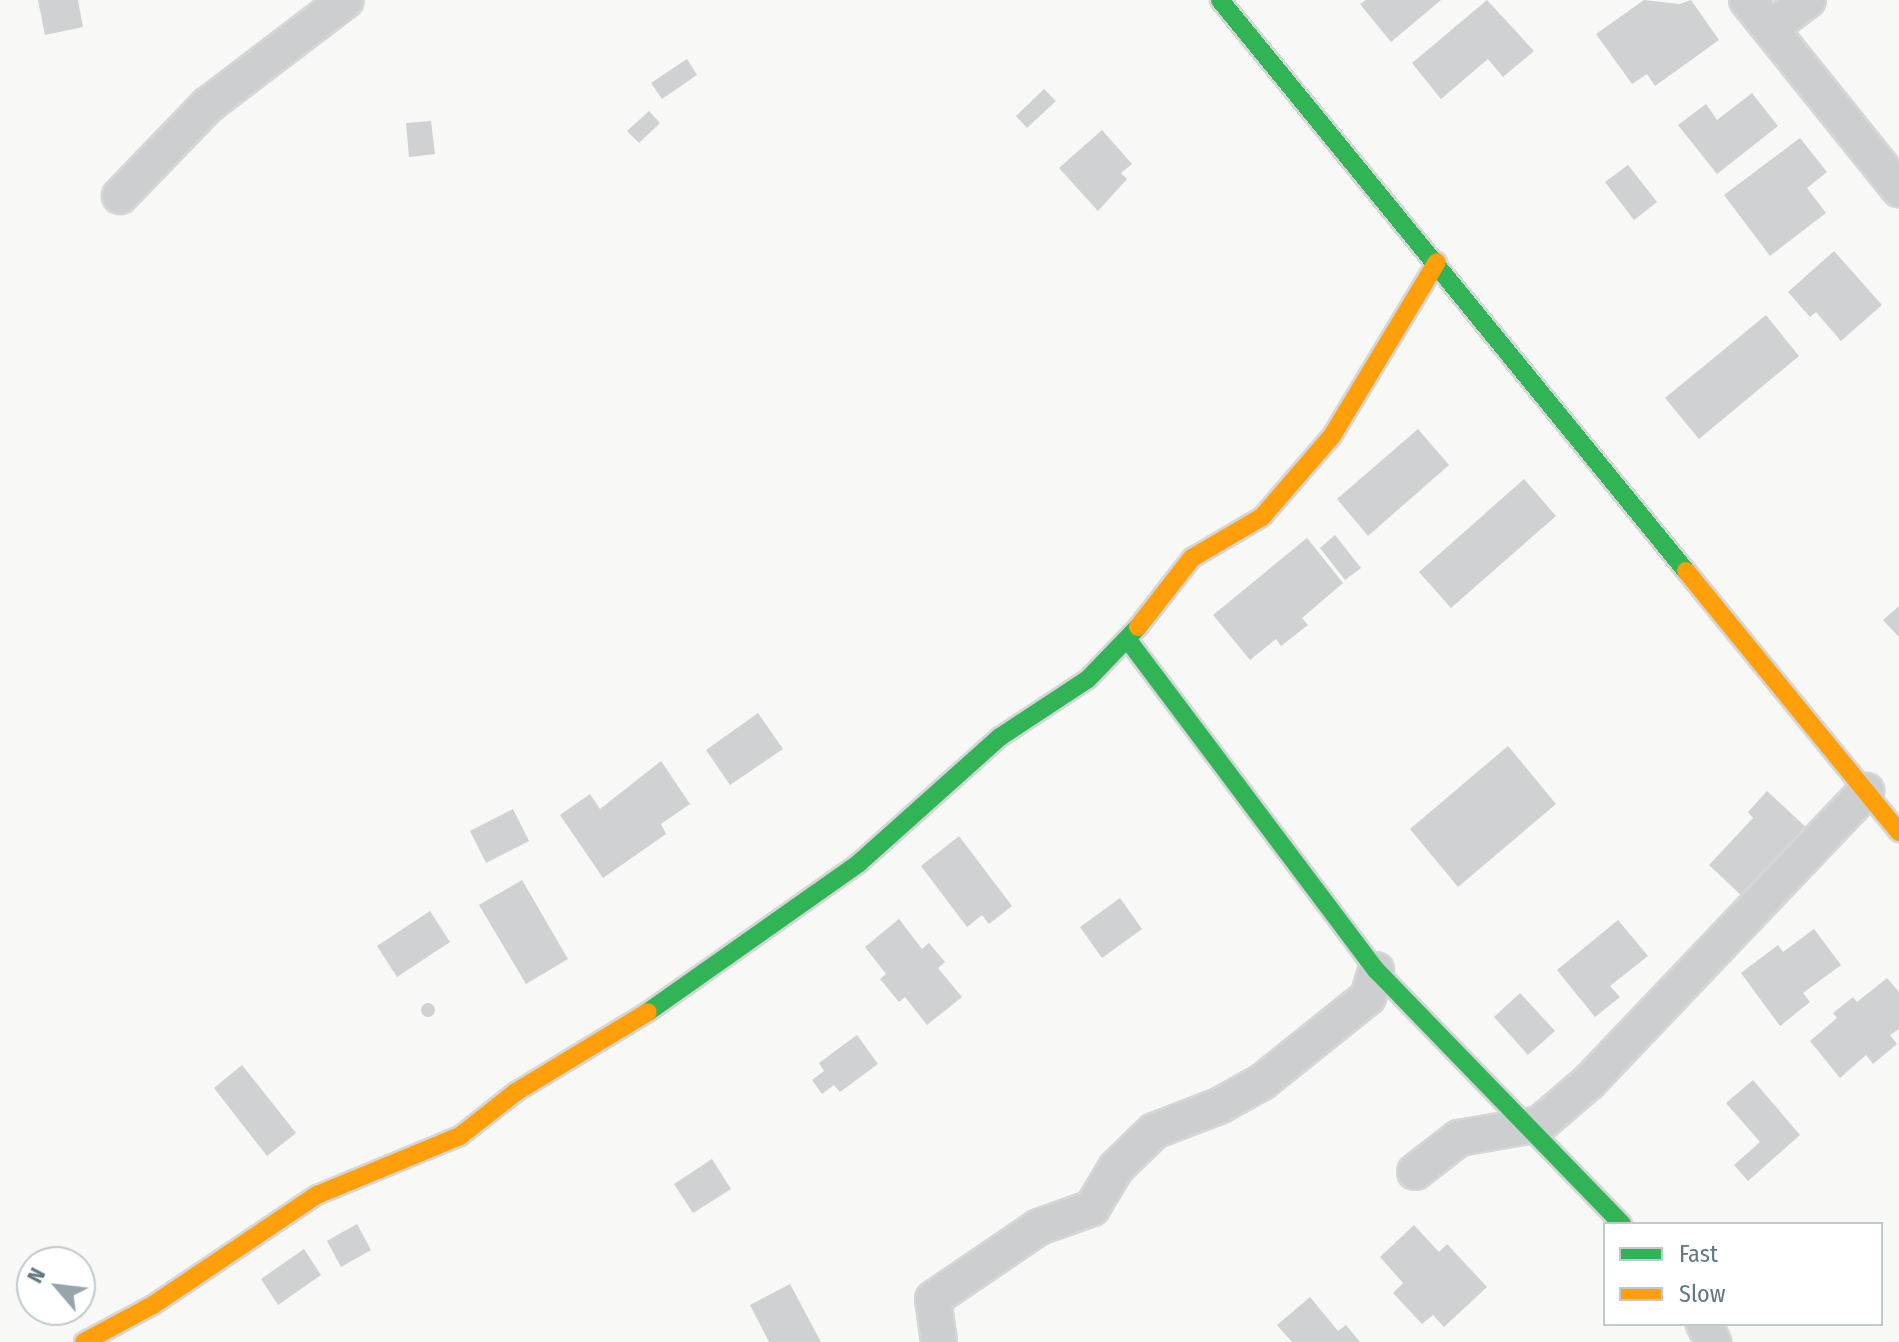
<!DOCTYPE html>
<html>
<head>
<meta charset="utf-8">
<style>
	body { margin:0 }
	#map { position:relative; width:1899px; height:1342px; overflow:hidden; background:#f8f8f7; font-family:"Fira Sans Condensed",sans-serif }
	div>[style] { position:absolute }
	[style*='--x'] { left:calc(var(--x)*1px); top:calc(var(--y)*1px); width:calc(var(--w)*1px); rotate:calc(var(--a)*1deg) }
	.building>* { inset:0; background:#cfd1d2 }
	.round { border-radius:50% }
	.roads { filter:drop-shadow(2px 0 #d5d6d7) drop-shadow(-2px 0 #d5d6d7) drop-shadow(0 2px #d5d6d7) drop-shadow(0 -2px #d5d6d7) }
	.street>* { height:34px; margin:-17px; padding:0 17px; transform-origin:17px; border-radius:17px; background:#cdcecf }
	.fast>* { height:18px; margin:-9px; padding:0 9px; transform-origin:9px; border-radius:9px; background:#30b455 }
	.slow>* { height:18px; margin:-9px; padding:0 9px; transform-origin:9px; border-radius:9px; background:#ff9f0a }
	span { translate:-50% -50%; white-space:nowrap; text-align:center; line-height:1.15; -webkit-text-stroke:8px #fff; paint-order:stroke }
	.legend { position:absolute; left:1603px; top:1222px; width:280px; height:104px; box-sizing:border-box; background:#fff; border:2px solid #c0c9ce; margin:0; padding:10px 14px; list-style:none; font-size:24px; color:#617784 }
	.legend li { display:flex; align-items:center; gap:16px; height:40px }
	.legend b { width:40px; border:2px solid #c0c9ce }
	.north { position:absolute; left:16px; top:1246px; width:80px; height:80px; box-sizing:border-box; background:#fff; border:2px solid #c0c9ce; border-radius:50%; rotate:298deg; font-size:22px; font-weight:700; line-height:32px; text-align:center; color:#617784 }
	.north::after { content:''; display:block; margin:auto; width:28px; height:36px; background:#96a4ac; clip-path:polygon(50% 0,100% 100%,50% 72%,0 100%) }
</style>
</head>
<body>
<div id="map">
	<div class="building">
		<div style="clip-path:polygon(38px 0,78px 0,83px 27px,45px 35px)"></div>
		<div style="clip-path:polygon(1366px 0,1441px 0,1391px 42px,1360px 4px)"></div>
		<div style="clip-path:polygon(1487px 0,1534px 51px,1503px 77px,1488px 59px,1441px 99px,1412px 63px)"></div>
		<div style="clip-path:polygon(1644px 0,1679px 4px,1691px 0,1719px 40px,1655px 86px,1647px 74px,1632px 84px,1596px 34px)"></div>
		<div style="clip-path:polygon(687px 59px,697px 75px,662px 99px,651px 83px)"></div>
		<div style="clip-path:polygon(1044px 89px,1056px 101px,1027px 128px,1016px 116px)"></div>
		<div style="clip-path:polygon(1752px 93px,1778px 126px,1717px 174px,1678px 125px,1706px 104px,1717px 120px)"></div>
		<div style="clip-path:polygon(649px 111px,660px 123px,639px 143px,627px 131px)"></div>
		<div style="clip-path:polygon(431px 121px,435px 154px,409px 157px,406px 123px)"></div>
		<div style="clip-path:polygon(1102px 130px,1132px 164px,1121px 173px,1127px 179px,1098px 211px,1059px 168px)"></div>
		<div style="clip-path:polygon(1800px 138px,1827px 172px,1807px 188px,1826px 213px,1770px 256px,1724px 195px)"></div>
		<div style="clip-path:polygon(1628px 165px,1657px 202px,1634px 220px,1605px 182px)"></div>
		<div style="clip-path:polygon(1834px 251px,1882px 305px,1841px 341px,1816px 312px,1810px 317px,1788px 292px)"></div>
		<div style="clip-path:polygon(1766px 315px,1799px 356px,1699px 439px,1665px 398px)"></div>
		<div style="clip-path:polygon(1418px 429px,1449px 465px,1368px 536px,1337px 499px)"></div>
		<div style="clip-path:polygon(1524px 479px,1556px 516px,1451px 608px,1419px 572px)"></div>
		<div style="clip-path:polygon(1335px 535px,1361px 568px,1345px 580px,1320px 548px)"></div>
		<div style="clip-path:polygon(1307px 538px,1343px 583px,1302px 618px,1308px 625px,1281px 646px,1276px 639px,1250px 660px,1213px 615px)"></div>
		<div style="clip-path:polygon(1899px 606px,1899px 637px,1883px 620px)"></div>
		<div style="clip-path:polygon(758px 713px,783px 749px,730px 785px,706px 750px)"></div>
		<div style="clip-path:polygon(1508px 746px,1556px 804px,1458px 887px,1410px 829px)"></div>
		<div style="clip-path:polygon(661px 761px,690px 804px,661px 824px,666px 834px,603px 878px,560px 815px,590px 794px,600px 809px)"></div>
		<div style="clip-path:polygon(1767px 791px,1810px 831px,1745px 899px,1709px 865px,1753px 818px,1748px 812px)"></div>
		<div style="clip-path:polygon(513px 809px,529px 841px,486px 863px,470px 831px)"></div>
		<div style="clip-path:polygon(959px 836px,1012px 906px,989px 924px,982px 915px,967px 927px,921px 866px)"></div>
		<div style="clip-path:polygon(522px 880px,568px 959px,526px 984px,479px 905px)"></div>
		<div style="clip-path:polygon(1120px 898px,1142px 929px,1102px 958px,1080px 927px)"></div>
		<div style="clip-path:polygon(430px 911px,450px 942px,397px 977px,377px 946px)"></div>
		<div style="clip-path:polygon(899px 919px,922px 949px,929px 943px,945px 962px,938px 968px,962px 997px,927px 1025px,905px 997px,899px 1002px,880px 979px,886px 974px,865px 947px)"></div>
		<div style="clip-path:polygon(1618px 920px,1648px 956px,1610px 986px,1620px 997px,1595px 1017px,1557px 970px)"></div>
		<div style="clip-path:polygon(1814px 929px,1841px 965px,1803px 993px,1810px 1002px,1780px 1026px,1741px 973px,1778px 945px,1783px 952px)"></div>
		<div style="clip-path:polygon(1887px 978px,1899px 992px,1899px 1029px,1890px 1035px,1897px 1044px,1873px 1064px,1866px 1055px,1840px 1078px,1810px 1041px,1837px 1018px,1833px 1013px,1853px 997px,1857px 1002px)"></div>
		<div style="clip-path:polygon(1520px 993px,1555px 1031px,1528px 1055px,1494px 1017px)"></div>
		<div class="round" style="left:421px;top:1003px;width:14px;height:14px"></div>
		<div style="clip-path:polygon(857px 1035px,878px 1064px,840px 1092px,834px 1085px,822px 1094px,812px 1080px,824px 1071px,819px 1063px)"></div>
		<div style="clip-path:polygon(242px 1065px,296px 1133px,267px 1156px,214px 1088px)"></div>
		<div style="clip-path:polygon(1753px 1080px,1800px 1135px,1748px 1181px,1734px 1165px,1760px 1142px,1726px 1103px)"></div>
		<div style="clip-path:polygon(712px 1159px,731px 1189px,693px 1213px,674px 1184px)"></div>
		<div style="clip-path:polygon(357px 1224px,371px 1250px,341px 1267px,327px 1241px)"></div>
		<div style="clip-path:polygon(1414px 1225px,1439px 1252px,1447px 1244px,1487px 1287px,1444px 1327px,1433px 1315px,1422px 1324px,1393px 1293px,1403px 1283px,1380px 1257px)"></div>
		<div style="clip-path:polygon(304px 1249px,321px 1275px,278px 1305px,261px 1279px)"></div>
		<div style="clip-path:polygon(790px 1284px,821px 1342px,769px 1342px,750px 1305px)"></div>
		<div style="clip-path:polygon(1310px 1297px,1338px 1331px,1346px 1325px,1360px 1342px,1292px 1342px,1277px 1325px)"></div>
	</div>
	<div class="roads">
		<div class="street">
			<div style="--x:1747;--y:0;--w:243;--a:51.2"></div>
			<div style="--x:1770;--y:28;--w:47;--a:-36.4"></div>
			<div style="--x:120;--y:196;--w:127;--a:-46"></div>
			<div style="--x:208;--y:105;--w:173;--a:-37.3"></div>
			<div style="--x:1415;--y:1172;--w:56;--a:-37.7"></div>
			<div style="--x:1459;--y:1138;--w:82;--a:-9.8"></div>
			<div style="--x:1540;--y:1124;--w:65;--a:-40.6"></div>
			<div style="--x:1589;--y:1082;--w:402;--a:-46.4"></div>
			<div style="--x:1704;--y:1324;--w:20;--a:63"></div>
			<div style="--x:939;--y:1342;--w:43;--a:-97.9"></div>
			<div style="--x:933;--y:1299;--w:128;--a:-34.2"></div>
			<div style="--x:1039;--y:1227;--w:56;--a:-19.7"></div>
			<div style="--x:1092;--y:1208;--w:47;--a:-59"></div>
			<div style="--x:1116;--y:1168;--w:53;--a:-44.2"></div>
			<div style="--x:1154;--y:1131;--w:70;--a:-21"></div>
			<div style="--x:1219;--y:1106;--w:49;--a:-29.2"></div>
			<div style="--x:1262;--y:1082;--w:136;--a:-38.7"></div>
			<div style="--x:1368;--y:997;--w:28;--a:-73"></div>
		</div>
		<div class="fast">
			<div style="--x:1220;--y:0;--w:737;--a:50.78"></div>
			<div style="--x:1128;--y:640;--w:413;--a:53.1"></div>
			<div style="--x:1376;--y:970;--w:354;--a:45.9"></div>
			<div style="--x:648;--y:1012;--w:258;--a:-35.2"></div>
			<div style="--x:859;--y:863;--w:189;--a:-41.8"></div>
			<div style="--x:1000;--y:737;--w:105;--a:-33.4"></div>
			<div style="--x:1088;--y:679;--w:72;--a:-46.1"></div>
		</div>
		<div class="slow">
			<div style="--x:1686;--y:571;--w:337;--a:50.8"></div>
			<div style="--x:1138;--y:627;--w:88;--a:-52"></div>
			<div style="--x:1192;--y:558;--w:81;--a:-30.4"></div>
			<div style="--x:1262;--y:517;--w:107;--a:-49.2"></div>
			<div style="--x:1332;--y:436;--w:203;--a:-58.9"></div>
			<div style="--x:84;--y:1342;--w:78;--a:-28.2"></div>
			<div style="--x:153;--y:1305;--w:197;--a:-33.9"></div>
			<div style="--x:317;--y:1195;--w:155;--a:-22.4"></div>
			<div style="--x:460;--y:1136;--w:71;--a:-38.2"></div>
			<div style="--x:516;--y:1092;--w:154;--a:-31.2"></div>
		</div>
	</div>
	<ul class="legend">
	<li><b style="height:10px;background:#30b455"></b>Fast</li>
	<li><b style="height:10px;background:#ff9f0a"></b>Slow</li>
	</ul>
	<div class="north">N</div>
</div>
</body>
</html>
